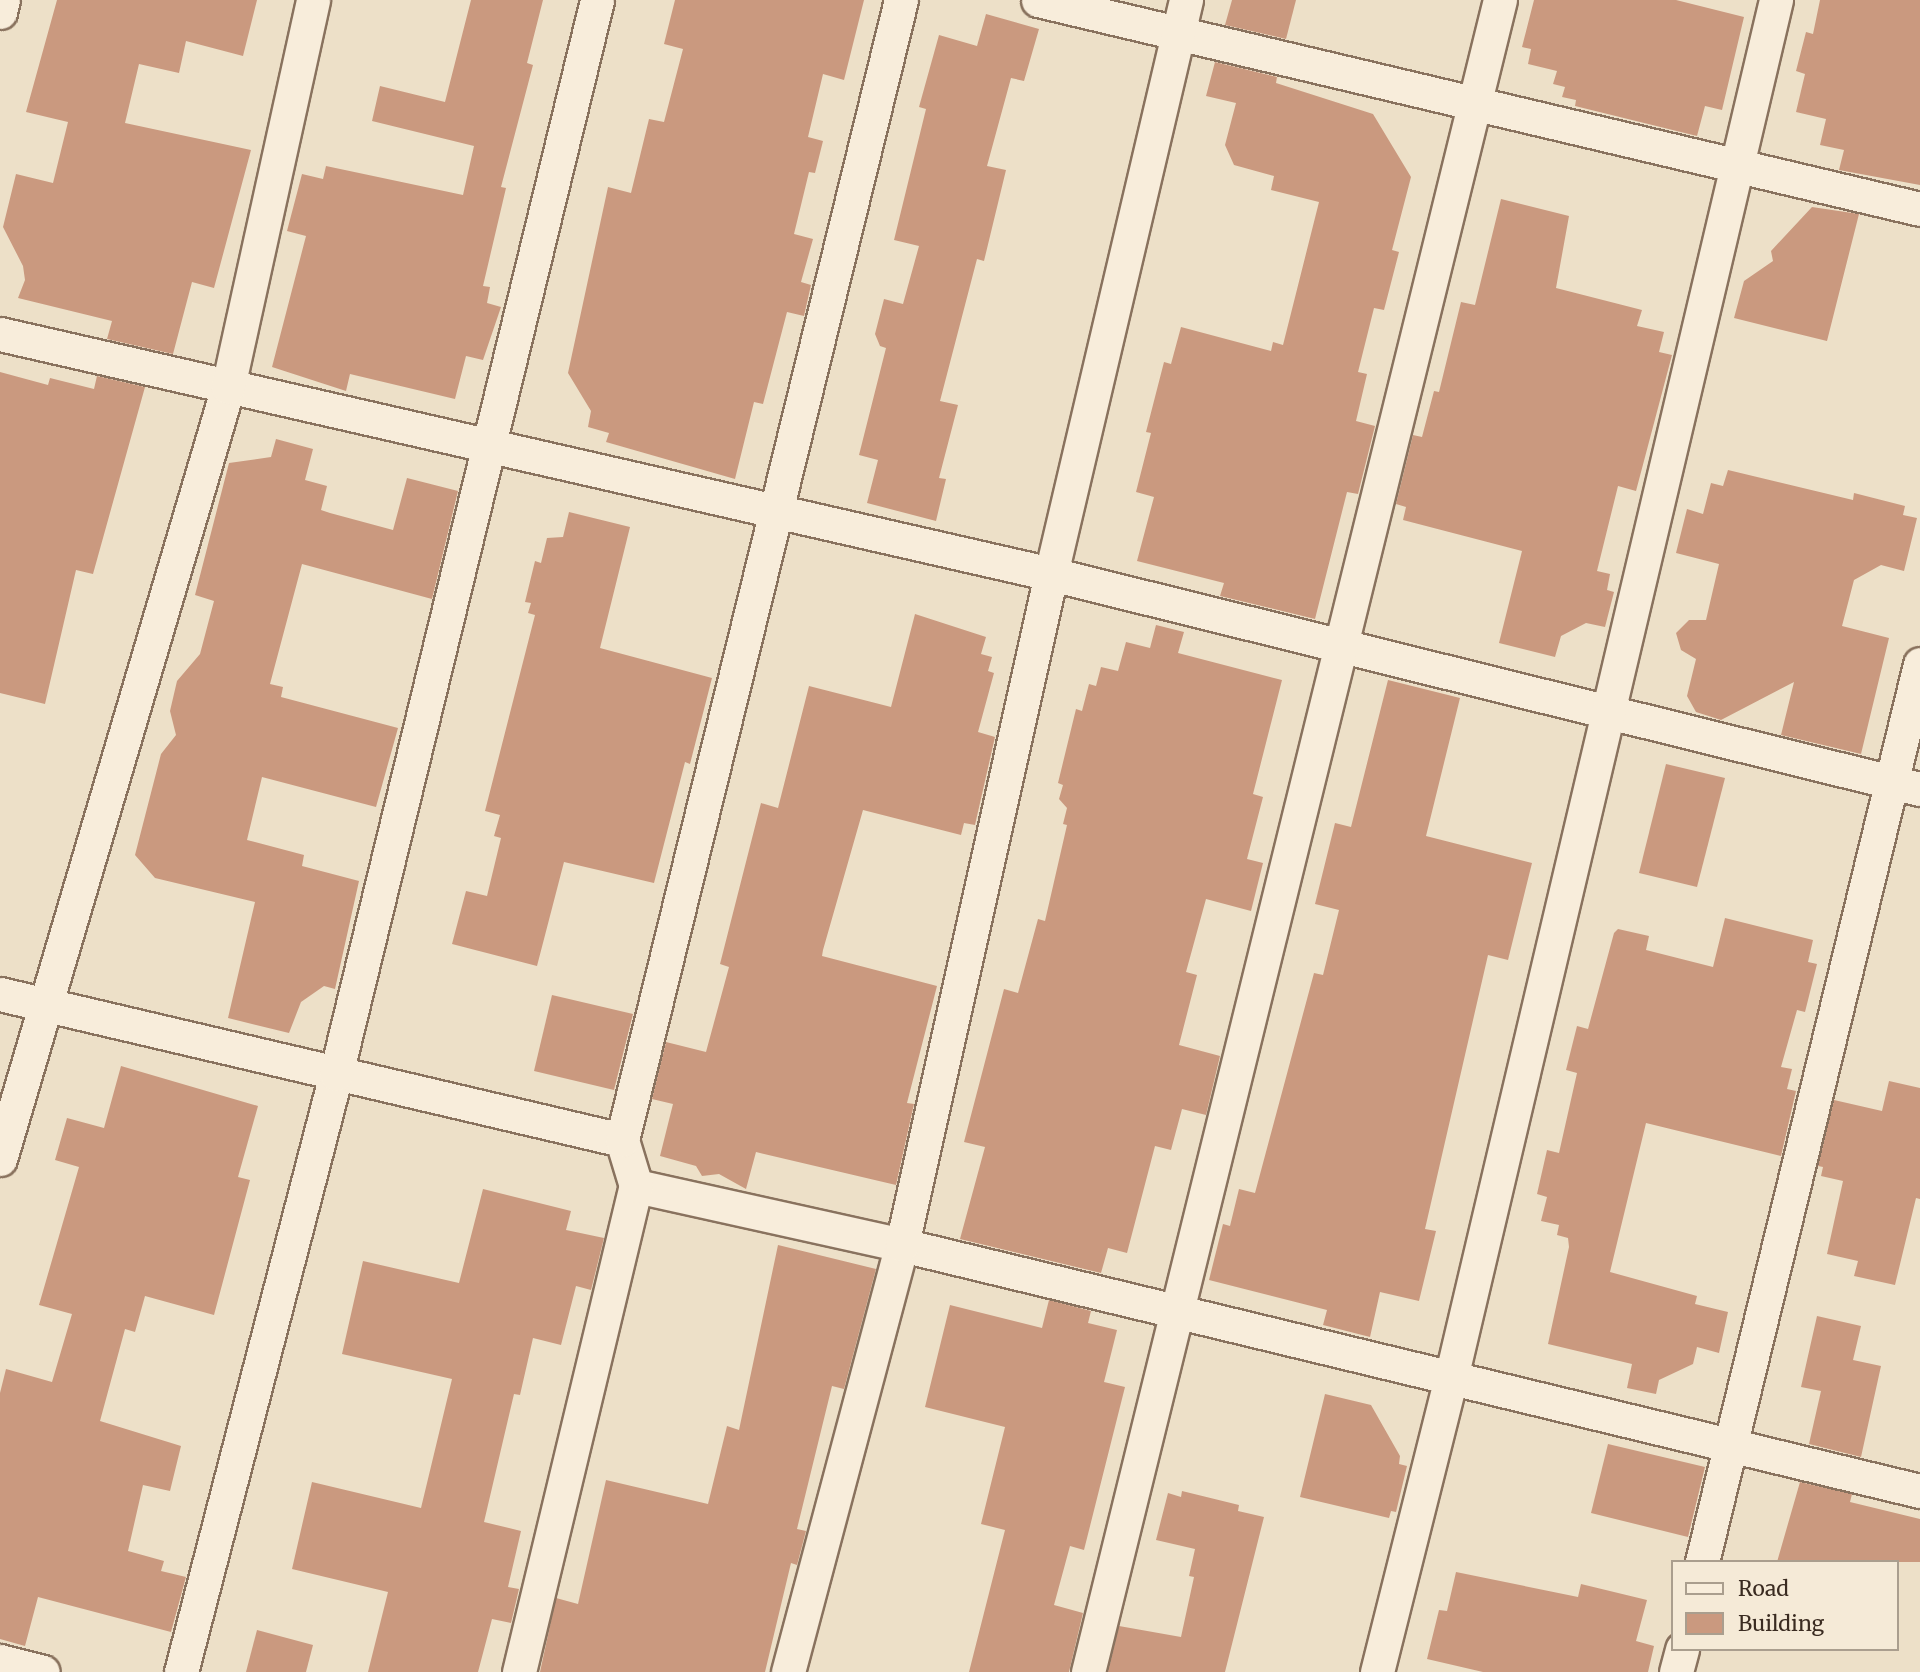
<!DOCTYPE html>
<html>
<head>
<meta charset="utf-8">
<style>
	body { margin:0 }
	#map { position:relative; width:1920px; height:1672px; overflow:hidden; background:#ede0c8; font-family:Merriweather,serif }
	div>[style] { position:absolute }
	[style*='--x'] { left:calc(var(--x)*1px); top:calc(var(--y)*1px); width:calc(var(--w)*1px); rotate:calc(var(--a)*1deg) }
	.building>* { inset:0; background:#ca997f }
	.roads { filter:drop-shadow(2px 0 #89725e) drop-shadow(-2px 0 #89725e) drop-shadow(0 2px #89725e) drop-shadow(0 -2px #89725e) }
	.minor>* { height:33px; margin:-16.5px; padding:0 16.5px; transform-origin:16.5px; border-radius:16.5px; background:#f8eddb }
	span { translate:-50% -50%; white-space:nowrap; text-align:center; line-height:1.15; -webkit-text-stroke:6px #f5ead7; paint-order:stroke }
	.legend { position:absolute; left:1671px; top:1560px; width:228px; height:91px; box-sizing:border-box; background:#f5ead7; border:2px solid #aa9e8e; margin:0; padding:9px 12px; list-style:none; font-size:21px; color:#3a2b21 }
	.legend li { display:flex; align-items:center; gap:14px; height:35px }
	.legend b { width:35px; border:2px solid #aa9e8e }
</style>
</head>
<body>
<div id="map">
	<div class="building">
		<div style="clip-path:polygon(57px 0,257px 0,243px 56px,186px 41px,179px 73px,139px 64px,125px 123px,251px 150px,214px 288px,192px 282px,173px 354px,107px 339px,112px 321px,18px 298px,25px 280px,23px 266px,3px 227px,16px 174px,53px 183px,68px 122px,26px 112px)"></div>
		<div style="clip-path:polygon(471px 0,543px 0,527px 63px,533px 65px,501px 187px,506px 188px,483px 286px,490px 287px,487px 303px,501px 307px,483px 360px,466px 356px,455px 399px,350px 374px,346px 391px,272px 367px,306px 236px,287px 231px,302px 174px,323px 179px,326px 166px,463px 195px,474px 146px,372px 121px,380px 86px,445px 102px)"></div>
		<div style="clip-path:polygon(675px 0,864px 0,844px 80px,823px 74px,808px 137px,823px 141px,815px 173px,809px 172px,794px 234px,813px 239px,801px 282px,811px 285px,804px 316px,787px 312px,763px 404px,754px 402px,735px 479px,606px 442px,609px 433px,588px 427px,591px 411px,568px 373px,608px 187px,631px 193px,649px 119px,664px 122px,683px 49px,664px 44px)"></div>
		<div style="clip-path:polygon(1232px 0,1296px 0,1286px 39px,1225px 25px)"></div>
		<div style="clip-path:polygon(1534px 0,1676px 0,1744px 17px,1722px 110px,1705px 106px,1697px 136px,1575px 106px,1576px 100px,1562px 97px,1565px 87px,1553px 84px,1557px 71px,1528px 64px,1531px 49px,1522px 47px)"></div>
		<div style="clip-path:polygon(1820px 0,1920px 0,1920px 185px,1839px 170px,1844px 150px,1820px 145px,1826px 119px,1796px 112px,1805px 74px,1796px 71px,1806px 32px,1813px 34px)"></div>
		<div style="clip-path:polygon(986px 14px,1039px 29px,1024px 81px,1011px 78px,987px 166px,1006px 170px,984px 261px,977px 259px,940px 401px,958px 405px,939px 478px,946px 479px,936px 521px,867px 503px,878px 460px,859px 455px,886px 348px,880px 346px,875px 334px,884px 299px,903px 304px,919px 246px,894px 240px,926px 109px,919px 107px,939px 35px,977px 46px)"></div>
		<div style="clip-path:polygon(1215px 62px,1277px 77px,1276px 83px,1373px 114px,1411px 177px,1392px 250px,1399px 252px,1384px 310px,1374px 308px,1358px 372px,1367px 374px,1356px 421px,1375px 426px,1358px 494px,1347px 492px,1315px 619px,1220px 596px,1224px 583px,1137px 561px,1154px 497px,1136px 492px,1151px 433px,1146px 432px,1164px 362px,1171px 364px,1181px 327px,1271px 351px,1273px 342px,1283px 345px,1319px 202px,1271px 190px,1274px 176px,1234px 165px,1225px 145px,1236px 103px,1206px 96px)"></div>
		<div style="clip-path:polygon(1501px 199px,1569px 216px,1556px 288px,1642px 310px,1637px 326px,1664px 332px,1659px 352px,1672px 355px,1636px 491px,1618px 486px,1597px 571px,1610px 574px,1607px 590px,1614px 592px,1605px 627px,1586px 623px,1561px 636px,1555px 657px,1499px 643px,1522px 551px,1403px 520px,1406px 507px,1396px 504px,1413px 435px,1422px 437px,1434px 391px,1439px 392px,1461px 302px,1475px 305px)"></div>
		<div style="clip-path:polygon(1812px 207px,1859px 214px,1827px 341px,1734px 318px,1744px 281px,1773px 261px,1771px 251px)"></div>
		<div style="clip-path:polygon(0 372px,48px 385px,50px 378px,94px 389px,97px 376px,145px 387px,93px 574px,76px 570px,45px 704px,0 693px)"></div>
		<div style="clip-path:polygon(276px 439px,313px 449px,305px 480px,327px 486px,321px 510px,330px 513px,393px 530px,407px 478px,458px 491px,432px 599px,302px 564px,270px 684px,283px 687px,281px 697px,398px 728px,376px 807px,262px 777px,247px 840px,304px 855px,302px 866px,359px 881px,335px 989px,324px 986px,301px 1002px,289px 1033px,228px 1018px,255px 902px,155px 878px,135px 855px,161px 754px,176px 735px,170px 711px,177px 681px,200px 654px,214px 601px,195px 595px,229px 463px,271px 457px)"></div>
		<div style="clip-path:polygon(1728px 470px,1853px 500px,1854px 493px,1905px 506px,1903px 515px,1917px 518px,1904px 571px,1881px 565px,1854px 580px,1842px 626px,1889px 638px,1861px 754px,1781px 735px,1794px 682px,1721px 720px,1696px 712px,1687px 696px,1696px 659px,1681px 650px,1676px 633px,1689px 620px,1706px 620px,1719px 564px,1676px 553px,1687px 509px,1703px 514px,1711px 483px,1723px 486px)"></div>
		<div style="clip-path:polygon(569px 512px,630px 527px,600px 648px,712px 678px,690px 764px,685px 762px,654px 883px,564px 862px,537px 966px,452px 944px,466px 891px,487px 896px,501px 838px,494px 836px,500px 815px,485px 811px,535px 615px,528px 613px,531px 603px,525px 602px,535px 561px,541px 563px,547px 538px,563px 537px)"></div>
		<div style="clip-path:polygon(915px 614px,986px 637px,981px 654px,992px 657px,988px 671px,994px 673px,978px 732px,995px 737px,975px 825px,964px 823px,961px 835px,863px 810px,823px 950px,822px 956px,937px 986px,907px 1103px,914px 1104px,896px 1185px,756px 1152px,746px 1189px,719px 1174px,702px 1176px,696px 1166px,660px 1156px,673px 1104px,652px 1099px,666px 1042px,706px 1052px,729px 967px,720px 964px,761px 803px,778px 808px,809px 686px,891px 707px)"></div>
		<div style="clip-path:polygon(1156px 625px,1184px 632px,1178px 653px,1282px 680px,1253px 794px,1263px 797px,1247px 859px,1263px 863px,1251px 911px,1206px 899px,1186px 972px,1197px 975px,1179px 1045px,1220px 1056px,1206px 1115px,1182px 1109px,1171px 1150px,1155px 1146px,1127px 1253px,1108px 1248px,1101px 1273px,960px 1239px,985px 1147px,964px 1142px,1004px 989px,1018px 993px,1038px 919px,1045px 921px,1067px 825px,1063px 824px,1067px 808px,1059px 799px,1063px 785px,1058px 783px,1076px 709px,1082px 711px,1089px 684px,1096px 686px,1101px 667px,1118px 671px,1126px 642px,1150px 648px)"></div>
		<div style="clip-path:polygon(1388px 680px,1460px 698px,1426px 836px,1532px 863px,1508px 960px,1488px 955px,1425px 1229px,1436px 1231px,1419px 1301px,1380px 1292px,1370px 1337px,1323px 1325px,1327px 1310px,1209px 1280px,1223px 1224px,1230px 1226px,1239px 1189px,1255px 1193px,1314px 973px,1323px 975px,1339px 910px,1315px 904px,1335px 823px,1351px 827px)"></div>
		<div style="clip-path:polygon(1666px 764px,1725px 778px,1697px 887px,1639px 873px)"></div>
		<div style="clip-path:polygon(1725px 918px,1813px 940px,1808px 962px,1817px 964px,1805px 1012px,1797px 1010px,1781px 1067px,1792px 1069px,1787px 1089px,1796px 1091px,1781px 1156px,1646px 1123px,1610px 1272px,1697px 1296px,1695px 1304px,1728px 1312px,1719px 1353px,1697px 1347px,1693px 1364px,1659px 1380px,1656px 1394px,1627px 1388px,1632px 1364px,1548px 1344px,1569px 1247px,1568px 1238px,1557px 1235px,1559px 1225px,1541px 1221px,1547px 1197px,1537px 1194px,1547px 1150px,1559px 1153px,1577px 1073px,1566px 1070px,1577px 1026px,1588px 1029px,1614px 933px,1618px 929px,1649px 936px,1646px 950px,1713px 967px)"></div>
		<div style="clip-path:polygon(552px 995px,633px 1014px,614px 1090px,534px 1071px)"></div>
		<div style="clip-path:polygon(121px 1066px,258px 1106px,238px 1177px,250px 1180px,214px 1315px,145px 1296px,135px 1332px,125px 1329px,100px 1421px,181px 1446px,170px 1491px,143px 1485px,128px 1551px,164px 1561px,161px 1571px,186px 1577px,171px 1632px,38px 1597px,25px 1646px,0 1639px,0 1393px,6px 1369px,52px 1382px,72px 1314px,39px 1305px,79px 1167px,55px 1160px,67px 1118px,104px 1128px)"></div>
		<div style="clip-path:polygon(1889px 1081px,1920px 1088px,1920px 1199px,1916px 1198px,1895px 1285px,1854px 1276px,1858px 1261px,1827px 1254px,1843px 1181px,1821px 1176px,1823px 1167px,1818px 1166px,1834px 1100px,1882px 1111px)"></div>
		<div style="clip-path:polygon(483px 1189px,571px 1211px,566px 1230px,604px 1238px,591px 1290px,576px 1286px,561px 1345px,533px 1338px,520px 1395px,514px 1394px,484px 1522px,521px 1531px,508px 1587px,519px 1589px,511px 1623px,492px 1619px,478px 1672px,368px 1672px,388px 1592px,292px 1569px,312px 1482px,421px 1508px,452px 1379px,342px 1354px,363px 1261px,459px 1283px)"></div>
		<div style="clip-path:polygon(778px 1245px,876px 1269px,844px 1389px,832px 1386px,797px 1529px,806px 1531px,797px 1565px,791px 1563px,765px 1672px,540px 1672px,556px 1598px,578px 1604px,606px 1480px,708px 1504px,727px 1426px,739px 1430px)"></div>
		<div style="clip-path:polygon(1049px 1300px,1091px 1311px,1088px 1323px,1117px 1330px,1104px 1382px,1125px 1387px,1084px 1550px,1070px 1546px,1054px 1605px,1083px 1613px,1069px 1672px,969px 1672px,1005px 1530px,981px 1524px,1005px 1427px,925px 1407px,950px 1305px,1042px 1328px)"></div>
		<div style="clip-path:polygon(1817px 1316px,1861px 1326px,1853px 1360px,1881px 1366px,1861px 1457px,1809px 1444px,1821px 1391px,1801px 1387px)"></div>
		<div style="clip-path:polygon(1325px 1394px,1371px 1405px,1400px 1456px,1399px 1464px,1407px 1466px,1396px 1512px,1391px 1511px,1389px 1518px,1300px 1497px)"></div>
		<div style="clip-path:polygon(1608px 1444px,1705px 1467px,1688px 1537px,1591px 1513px)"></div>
		<div style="clip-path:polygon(1800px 1482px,1852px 1494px,1850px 1502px,1920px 1519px,1920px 1562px,1777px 1562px)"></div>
		<div style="clip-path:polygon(1182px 1491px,1239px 1505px,1238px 1511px,1264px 1517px,1225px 1672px,1108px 1672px,1119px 1626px,1181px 1637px,1194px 1577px,1189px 1576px,1195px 1549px,1156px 1540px,1168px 1493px,1181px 1497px)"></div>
		<div style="clip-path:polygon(1456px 1572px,1578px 1597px,1581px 1584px,1647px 1600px,1636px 1641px,1654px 1646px,1648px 1672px,1483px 1672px,1427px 1659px,1439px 1610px,1447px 1611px)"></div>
		<div style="clip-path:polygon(257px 1630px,313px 1645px,306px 1672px,246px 1672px)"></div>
	</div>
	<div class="roads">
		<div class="minor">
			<div style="--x:1038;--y:0;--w:906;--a:13.33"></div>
			<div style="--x:0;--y:12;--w:12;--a:-76"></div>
			<div style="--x:0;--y:334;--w:1078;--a:12.86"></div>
			<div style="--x:1051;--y:574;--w:895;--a:13.9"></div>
			<div style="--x:0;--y:994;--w:639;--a:13.21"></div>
			<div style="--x:0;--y:1159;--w:805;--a:-73.55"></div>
			<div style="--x:228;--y:387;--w:396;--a:-77.6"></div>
			<div style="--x:636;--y:1186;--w:272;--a:12.5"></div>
			<div style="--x:902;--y:1245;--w:1047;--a:13.59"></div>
			<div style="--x:1702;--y:1562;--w:924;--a:-76.35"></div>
			<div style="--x:0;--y:1661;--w:44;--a:14.3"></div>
			<div style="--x:181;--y:1672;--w:618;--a:-75.47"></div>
			<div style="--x:336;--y:1074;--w:1105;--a:-76.34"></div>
			<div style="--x:519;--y:1672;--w:500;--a:-76.5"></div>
			<div style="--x:636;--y:1186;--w:48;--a:-106.9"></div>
			<div style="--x:622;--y:1140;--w:1174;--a:-76.25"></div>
			<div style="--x:788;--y:1672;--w:442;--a:-75.1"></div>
			<div style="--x:902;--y:1245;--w:687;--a:-77.48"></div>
			<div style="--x:1051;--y:574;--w:590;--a:-76.77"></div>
			<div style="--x:1088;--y:1672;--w:1722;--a:-76.16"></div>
			<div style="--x:1377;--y:1672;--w:303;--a:-75.9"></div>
			<div style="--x:1451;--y:1378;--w:1416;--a:-76.73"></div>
			<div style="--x:1676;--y:1672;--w:24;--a:-75"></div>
		</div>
	</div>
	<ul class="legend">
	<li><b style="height:9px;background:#f8eddb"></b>Road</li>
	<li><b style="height:19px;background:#ca997f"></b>Building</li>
	</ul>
</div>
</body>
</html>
